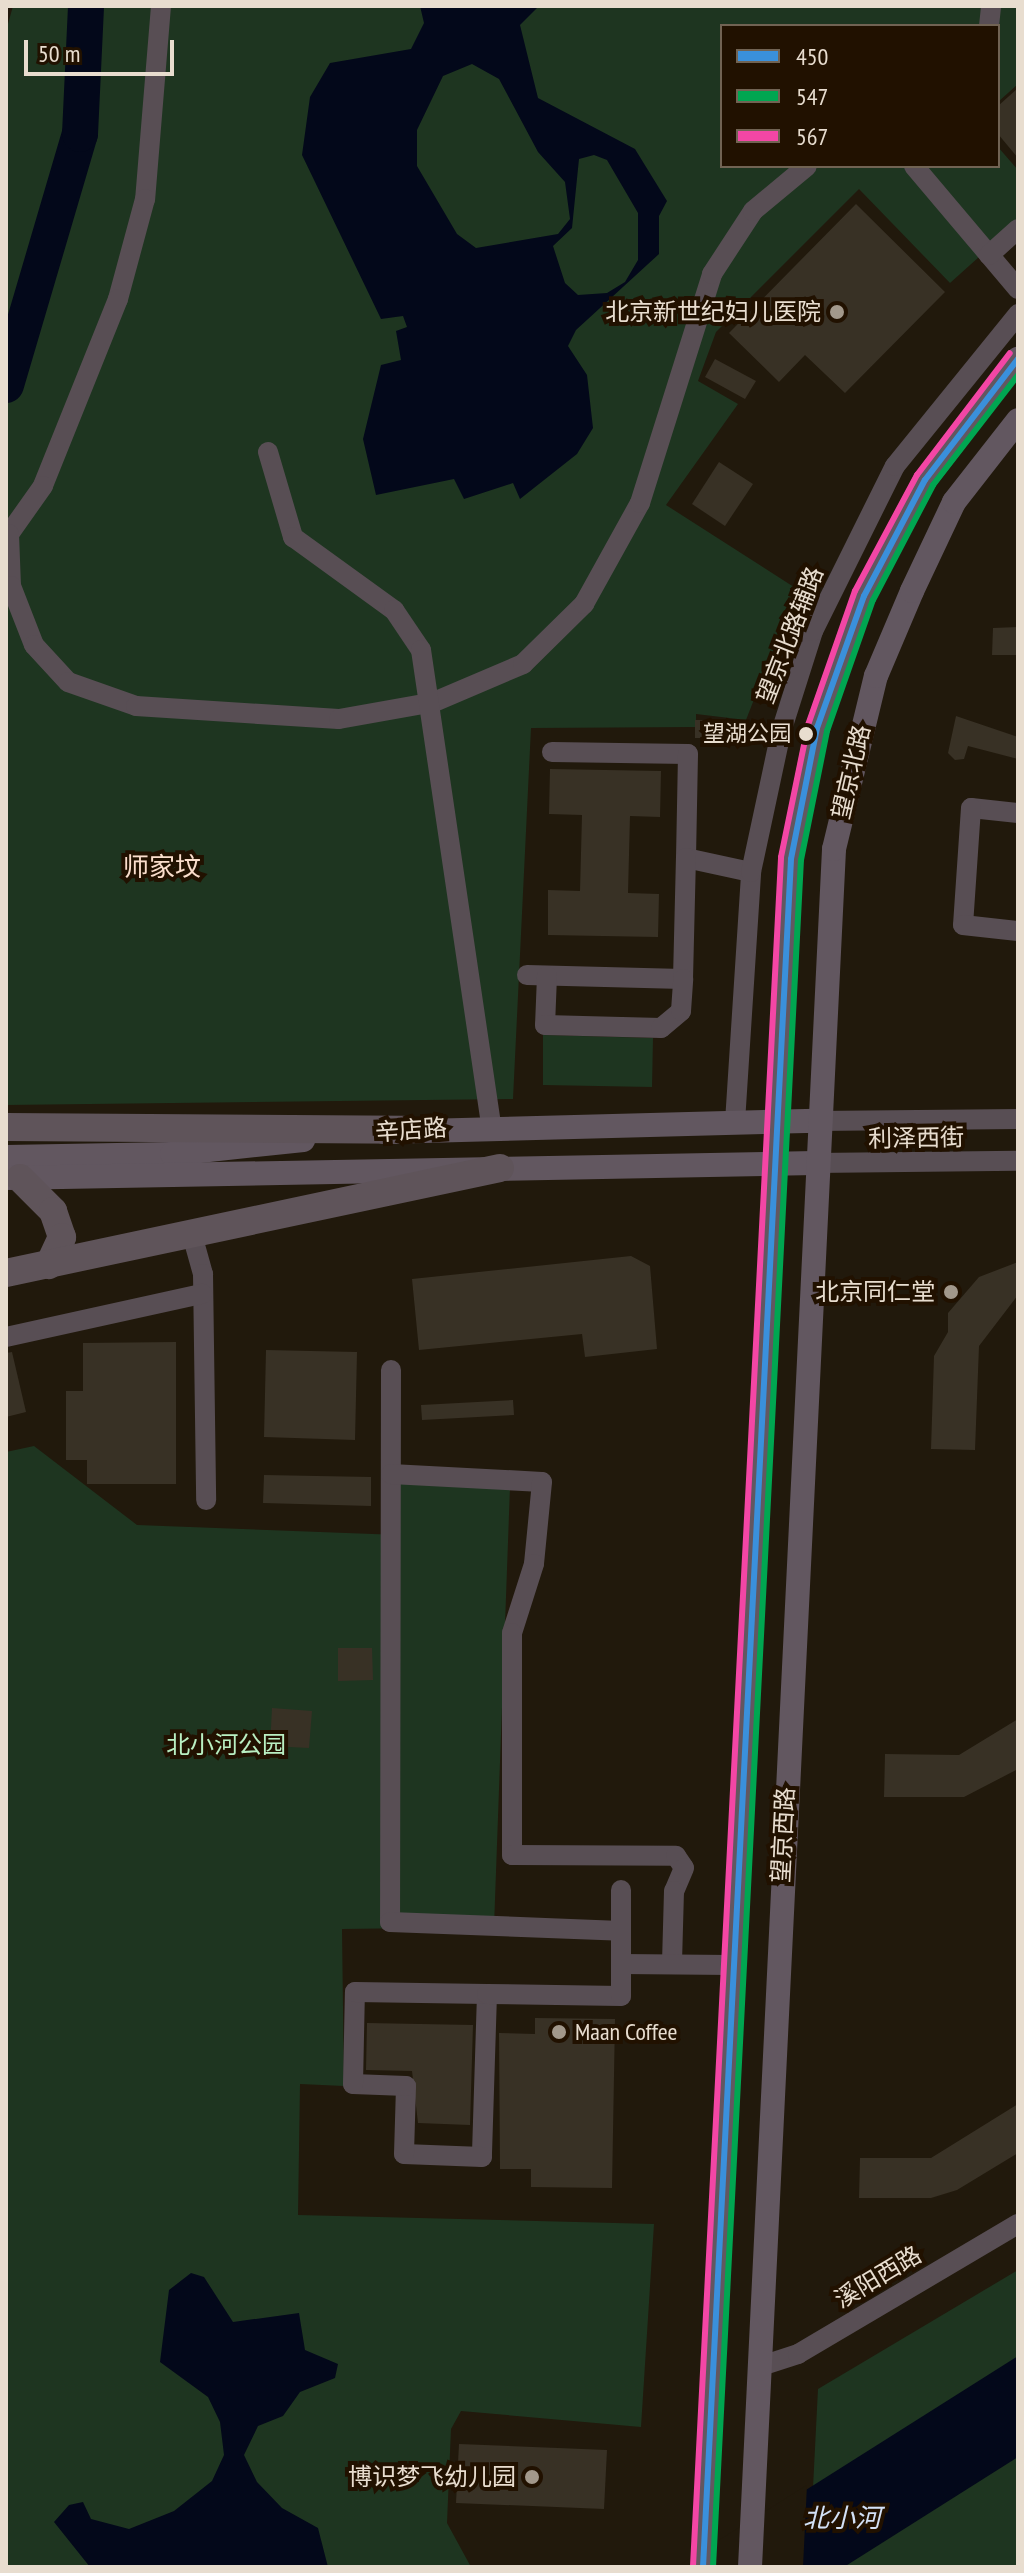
<!DOCTYPE html>
<html>
<head>
<meta charset="utf-8">
<style>
	body { margin:0 }
	#map { position:relative; width:1024px; height:2573px; overflow:hidden; background:#21190c; font-family:"PT Sans Narrow","Noto Sans SC",sans-serif }
	div>[style] { position:absolute }
	[style*='--x'] { left:calc(var(--x)*1px); top:calc(var(--y)*1px); width:calc(var(--w)*1px); rotate:calc(var(--a)*1deg) }
	.green>* { inset:0; background:#1e3520 }
	.water>* { inset:0; background:#03081a }
	.pier>* { inset:0; background:#21190c }
	.river>* { height:36px; margin:-18px; padding:0 18px; transform-origin:18px; border-radius:18px; background:#03081a }
	.building>* { inset:0; background:#383125 }
	.minor>* { height:20px; margin:-10px; padding:0 10px; transform-origin:10px; border-radius:10px; background:#584e54 }
	.major>* { height:24px; margin:-12px; padding:0 12px; transform-origin:12px; border-radius:12px; background:#625760 }
	.highway>* { height:28px; margin:-14px; padding:0 14px; transform-origin:14px; border-radius:14px; background:#5f545a }
	.bus-1>* { height:6px; margin:-3px; padding:0 3px; transform-origin:3px; border-radius:3px; background:#3a90db }
	.bus-2>* { height:6px; margin:-3px; padding:0 3px; transform-origin:3px; border-radius:3px; background:#00a651 }
	.bus-3>* { height:6px; margin:-3px; padding:0 3px; transform-origin:3px; border-radius:3px; background:#f346a5 }
	.dots>* { width:22px; height:22px; translate:-50% -50%; box-sizing:border-box; border:4px solid #211100; border-radius:50% }
	span { translate:-50% -50%; white-space:nowrap; text-align:center; line-height:1.15; -webkit-text-stroke:8px #211100; paint-order:stroke }
	.bus-label { font-size:22px; color:#e8ddcf }
	.right { translate:-100% -50%; text-align:right }
	.poi-label { font-size:24px; color:#e8ddcf }
	.left { translate:0 -50%; text-align:left }
	.street-label { font-size:24px; color:#e8ddcf }
	.park-label { font-size:24px; color:#b9efc2 }
	.neighbourhood-label { font-size:26px; color:#fadecc }
	.water-label { font-size:26px; color:#d3e1f6; font-style:italic }
	.frame { position:absolute; inset:0; border:8px solid #e8ddcf; pointer-events:none }
	.legend { position:absolute; left:720px; top:24px; width:280px; height:144px; box-sizing:border-box; background:#211100; border:2px solid #716353; margin:0; padding:10px 14px; list-style:none; font-size:24px; color:#e8ddcf }
	.legend li { display:flex; align-items:center; gap:16px; height:40px }
	.legend b { width:40px; border:2px solid #716353 }
	.scale { position:absolute; left:24px; top:40px; width:150px; height:36px; box-sizing:border-box; border:4px solid #e8ddcf; border-top:0; padding-left:10px; font-size:24px; line-height:28px; white-space:nowrap; color:#e8ddcf; -webkit-text-stroke:6px #211100; paint-order:stroke }
</style>
</head>
<body>
<div id="map">
	<div class="green">
		<div style="clip-path:polygon(13px 6px,1018px 6px,1018px 84px,998px 102px,998px 26px,722px 26px,722px 166px,998px 166px,998px 147px,1018px 170px,1018px 222px,950px 283px,859px 189px,716px 332px,698px 381px,738px 404px,666px 505px,797px 589px,746px 720px,696px 714px,696px 727px,531px 728px,513px 1099px,6px 1105px,6px 31px)"></div>
		<div style="clip-path:polygon(543px 1035px,653px 1038px,652px 1087px,543px 1085px)"></div>
		<div style="clip-path:polygon(34px 1446px,137px 1525px,399px 1535px,399px 1481px,510px 1487px,494px 1927px,342px 1929px,344px 2086px,300px 2084px,298px 2215px,654px 2224px,641px 2427px,461px 2411px,451px 2429px,447px 2523px,471px 2567px,6px 2567px,6px 1452px)"></div>
		<div style="clip-path:polygon(1018px 2270px,1018px 2567px,809px 2567px,818px 2389px)"></div>
	</div>
	<div class="water">
		<div style="clip-path:polygon(evenodd,420px 6px,539px 6px,520px 25px,538px 98px,635px 149px,667px 201px,659px 216px,659px 254px,576px 330px,568px 346px,587px 375px,593px 428px,577px 454px,520px 499px,513px 483px,464px 499px,454px 479px,376px 495px,363px 439px,381px 365px,401px 360px,396px 331px,407px 327px,403px 316px,381px 319px,302px 155px,310px 97px,330px 63px,411px 49px,424px 23px,420px 6px,472px 64px,499px 79px,538px 152px,565px 182px,570px 219px,558px 234px,476px 248px,457px 234px,417px 166px,417px 130px,443px 76px,472px 64px,420px 6px,594px 155px,607px 160px,638px 213px,638px 260px,625px 282px,607px 293px,578px 295px,565px 283px,553px 246px,572px 228px,579px 159px,594px 155px)"></div>
		<div style="clip-path:polygon(191px 2273px,204px 2277px,233px 2322px,299px 2313px,305px 2350px,338px 2364px,335px 2378px,300px 2392px,283px 2416px,258px 2426px,244px 2455px,257px 2482px,282px 2508px,318px 2528px,328px 2567px,90px 2567px,54px 2522px,69px 2505px,83px 2502px,91px 2519px,129px 2529px,174px 2511px,212px 2481px,224px 2455px,220px 2422px,208px 2397px,160px 2362px,169px 2290px)"></div>
		<div style="clip-path:polygon(1018px 2356px,1018px 2457px,844px 2567px,684px 2567px)"></div>
	</div>
	<div class="pier">
		<div style="clip-path:polygon(807px 2485px,803px 2567px,680px 2567px,681px 2564px)"></div>
	</div>
	<div class="river">
		<div style="--x:6;--y:385;--w:262;--a:-73.6"></div>
		<div style="--x:80;--y:134;--w:128;--a:-87.3"></div>
	</div>
	<div class="building">
		<div style="clip-path:polygon(1018px 88px,1018px 158px,998px 134px,998px 106px)"></div>
		<div style="clip-path:polygon(856px 204px,945px 292px,845px 393px,805px 355px,779px 382px,729px 333px)"></div>
		<div style="clip-path:polygon(715px 359px,756px 381px,745px 399px,705px 377px)"></div>
		<div style="clip-path:polygon(719px 462px,753px 484px,725px 526px,692px 504px)"></div>
		<div style="clip-path:polygon(1018px 627px,1018px 655px,992px 655px,993px 628px)"></div>
		<div style="clip-path:polygon(956px 716px,1018px 737px,1018px 759px,968px 746px,964px 759px,955px 760px,948px 753px)"></div>
		<div style="clip-path:polygon(695px 720px,719px 720px,720px 738px,695px 738px)"></div>
		<div style="clip-path:polygon(550px 769px,661px 771px,660px 817px,630px 816px,628px 893px,659px 894px,658px 937px,548px 935px,548px 890px,580px 891px,582px 815px,549px 814px)"></div>
		<div style="clip-path:polygon(631px 1256px,650px 1266px,657px 1349px,585px 1357px,582px 1334px,419px 1350px,412px 1279px)"></div>
		<div style="clip-path:polygon(1018px 1262px,1018px 1295px,979px 1346px,975px 1450px,931px 1449px,934px 1356px,948px 1332px,948px 1313px,979px 1277px)"></div>
		<div style="clip-path:polygon(176px 1342px,176px 1484px,87px 1484px,87px 1460px,66px 1460px,66px 1391px,83px 1391px,83px 1343px)"></div>
		<div style="clip-path:polygon(266px 1350px,357px 1352px,355px 1440px,264px 1437px)"></div>
		<div style="clip-path:polygon(12px 1352px,26px 1412px,6px 1417px,6px 1353px)"></div>
		<div style="clip-path:polygon(513px 1400px,514px 1415px,422px 1420px,421px 1405px)"></div>
		<div style="clip-path:polygon(264px 1475px,371px 1477px,371px 1506px,263px 1503px)"></div>
		<div style="clip-path:polygon(338px 1648px,372px 1648px,373px 1680px,338px 1681px)"></div>
		<div style="clip-path:polygon(272px 1708px,312px 1711px,309px 1748px,270px 1746px)"></div>
		<div style="clip-path:polygon(1018px 1719px,1018px 1769px,964px 1797px,884px 1797px,885px 1754px,959px 1755px)"></div>
		<div style="clip-path:polygon(535px 2018px,615px 2019px,612px 2188px,531px 2187px,531px 2169px,500px 2169px,499px 2033px,535px 2034px)"></div>
		<div style="clip-path:polygon(367px 2023px,473px 2025px,470px 2125px,418px 2123px,412px 2071px,366px 2070px)"></div>
		<div style="clip-path:polygon(1018px 2104px,1018px 2153px,957px 2190px,931px 2198px,859px 2198px,860px 2158px,931px 2158px)"></div>
		<div style="clip-path:polygon(459px 2444px,607px 2450px,604px 2509px,456px 2503px)"></div>
	</div>
	<div class="minor">
		<div style="--x:161;--y:6;--w:194;--a:94.7"></div>
		<div style="--x:145;--y:199;--w:104;--a:105.1"></div>
		<div style="--x:118;--y:299;--w:201;--a:111.9"></div>
		<div style="--x:43;--y:486;--w:59;--a:125.3"></div>
		<div style="--x:9;--y:534;--w:52;--a:87.8"></div>
		<div style="--x:11;--y:586;--w:63;--a:68.7"></div>
		<div style="--x:34;--y:645;--w:50;--a:47.4"></div>
		<div style="--x:68;--y:682;--w:72;--a:19.4"></div>
		<div style="--x:136;--y:706;--w:203;--a:3.7"></div>
		<div style="--x:339;--y:719;--w:97;--a:-10.1"></div>
		<div style="--x:434;--y:702;--w:97;--a:-23.1"></div>
		<div style="--x:523;--y:664;--w:86;--a:-44.5"></div>
		<div style="--x:584;--y:604;--w:115;--a:-61"></div>
		<div style="--x:640;--y:503;--w:240;--a:-72.5"></div>
		<div style="--x:712;--y:274;--w:75;--a:-56.9"></div>
		<div style="--x:753;--y:211;--w:70;--a:-39.8"></div>
		<div style="--x:989;--y:26;--w:20;--a:-84"></div>
		<div style="--x:914;--y:166;--w:161;--a:49.8"></div>
		<div style="--x:989;--y:255;--w:39;--a:-42"></div>
		<div style="--x:268;--y:452;--w:89;--a:73.6"></div>
		<div style="--x:293;--y:537;--w:125;--a:35.9"></div>
		<div style="--x:394;--y:610;--w:48;--a:56"></div>
		<div style="--x:421;--y:650;--w:480;--a:81.6"></div>
		<div style="--x:552;--y:752;--w:136;--a:0.8"></div>
		<div style="--x:688;--y:754;--w:104;--a:91.1"></div>
		<div style="--x:686;--y:858;--w:66;--a:12.2"></div>
		<div style="--x:1018;--y:813;--w:47;--a:-173.9"></div>
		<div style="--x:971;--y:808;--w:117;--a:93.9"></div>
		<div style="--x:963;--y:925;--w:55;--a:6.2"></div>
		<div style="--x:527;--y:975;--w:156;--a:1.5"></div>
		<div style="--x:683;--y:979;--w:121;--a:-88.6"></div>
		<div style="--x:547;--y:976;--w:49;--a:92.3"></div>
		<div style="--x:545;--y:1025;--w:116;--a:1.5"></div>
		<div style="--x:661;--y:1028;--w:26;--a:-40"></div>
		<div style="--x:681;--y:1011;--w:32;--a:-86"></div>
		<div style="--x:817;--y:1121;--w:201;--a:-0.6"></div>
		<div style="--x:735;--y:1122;--w:251;--a:-86.3"></div>
		<div style="--x:751;--y:872;--w:143;--a:-77.9"></div>
		<div style="--x:781;--y:732;--w:106;--a:-72.4"></div>
		<div style="--x:813;--y:631;--w:184;--a:-63.6"></div>
		<div style="--x:895;--y:466;--w:196;--a:-51"></div>
		<div style="--x:815;--y:1163;--w:203;--a:-0.6"></div>
		<div style="--x:191;--y:1231;--w:45;--a:74.4"></div>
		<div style="--x:203;--y:1274;--w:226;--a:89.2"></div>
		<div style="--x:6;--y:1337;--w:201;--a:-12.4"></div>
		<div style="--x:391;--y:1370;--w:552;--a:90.1"></div>
		<div style="--x:390;--y:1922;--w:231;--a:2.2"></div>
		<div style="--x:391;--y:1474;--w:151;--a:3"></div>
		<div style="--x:542;--y:1482;--w:82;--a:95.6"></div>
		<div style="--x:534;--y:1564;--w:72;--a:107.7"></div>
		<div style="--x:512;--y:1633;--w:222;--a:90"></div>
		<div style="--x:512;--y:1855;--w:164;--a:0.3"></div>
		<div style="--x:676;--y:1856;--w:14;--a:56"></div>
		<div style="--x:684;--y:1868;--w:25;--a:113"></div>
		<div style="--x:674;--y:1891;--w:73;--a:91.6"></div>
		<div style="--x:621;--y:1964;--w:110;--a:0.5"></div>
		<div style="--x:487;--y:1994;--w:163;--a:91.8"></div>
		<div style="--x:482;--y:2157;--w:78;--a:-177.8"></div>
		<div style="--x:404;--y:2154;--w:68;--a:-88.3"></div>
		<div style="--x:406;--y:2086;--w:53;--a:-177.8"></div>
		<div style="--x:353;--y:2084;--w:92;--a:-88.8"></div>
		<div style="--x:355;--y:1992;--w:132;--a:0.9"></div>
		<div style="--x:487;--y:1994;--w:134;--a:0.9"></div>
		<div style="--x:621;--y:1996;--w:106;--a:-90"></div>
		<div style="--x:761;--y:2366;--w:39;--a:-18"></div>
		<div style="--x:798;--y:2354;--w:256;--a:-30.6"></div>
	</div>
	<div class="major">
		<div style="--x:384;--y:1132;--w:433;--a:-1.5"></div>
		<div style="--x:6;--y:1157;--w:166;--a:-1"></div>
		<div style="--x:172;--y:1154;--w:132;--a:-6.1"></div>
		<div style="--x:6;--y:1178;--w:809;--a:-1.06"></div>
		<div style="--x:703;--y:2567;--w:1710;--a:-87.05"></div>
		<div style="--x:791;--y:859;--w:134;--a:-78.8"></div>
		<div style="--x:817;--y:728;--w:140;--a:-70.4"></div>
		<div style="--x:864;--y:596;--w:131;--a:-62.3"></div>
		<div style="--x:925;--y:480;--w:153;--a:-52.5"></div>
		<div style="--x:750;--y:2567;--w:1720;--a:-87.2"></div>
		<div style="--x:834;--y:849;--w:178;--a:-76.4"></div>
		<div style="--x:876;--y:676;--w:92;--a:-67"></div>
		<div style="--x:912;--y:591;--w:98;--a:-64.7"></div>
		<div style="--x:954;--y:502;--w:104;--a:-52"></div>
	</div>
	<div class="highway">
		<div style="--x:6;--y:1127;--w:397;--a:0.4"></div>
		<div style="--x:20;--y:1178;--w:47;--a:45"></div>
		<div style="--x:53;--y:1211;--w:28;--a:71"></div>
		<div style="--x:62;--y:1237;--w:31;--a:115"></div>
		<div style="--x:6;--y:1273;--w:505;--a:-12"></div>
	</div>
	<div class="bus-1">
		<div style="--x:703;--y:2567;--w:1710;--a:-87.05"></div>
		<div style="--x:791;--y:859;--w:134;--a:-78.8"></div>
		<div style="--x:817;--y:728;--w:140;--a:-70.4"></div>
		<div style="--x:864;--y:596;--w:131;--a:-62.3"></div>
		<div style="--x:925;--y:480;--w:153;--a:-52.5"></div>
	</div>
	<div class="bus-2">
		<div style="--x:713;--y:2567;--w:1709;--a:-87.05"></div>
		<div style="--x:801;--y:860;--w:132;--a:-78.6"></div>
		<div style="--x:827;--y:731;--w:139;--a:-70.7"></div>
		<div style="--x:873;--y:600;--w:130;--a:-62.4"></div>
		<div style="--x:933;--y:485;--w:139;--a:-52.3"></div>
	</div>
	<div class="bus-3">
		<div style="--x:693;--y:2566;--w:1711;--a:-87.05"></div>
		<div style="--x:781;--y:857;--w:135;--a:-78.4"></div>
		<div style="--x:808;--y:725;--w:142;--a:-70.7"></div>
		<div style="--x:855;--y:591;--w:132;--a:-61.9"></div>
		<div style="--x:917;--y:475;--w:153;--a:-52.7"></div>
	</div>
	<div class="dots">
		<div style="left:837px;top:312px;background:#a2988b"></div>
		<div style="left:806px;top:734px;background:#e8ddcf"></div>
		<div style="left:951px;top:1292px;background:#a2988b"></div>
		<div style="left:559px;top:2032px;background:#a2988b"></div>
		<div style="left:532px;top:2477px;background:#a2988b"></div>
	</div>
	<div class="bus-label">
		<span class="right" style="left:791px;top:734px">望湖公园</span>
	</div>
	<div class="poi-label">
		<span class="right" style="left:821px;top:312px">北京新世纪妇儿医院</span>
		<span class="right" style="left:935px;top:1292px">北京同仁堂</span>
		<span class="left" style="left:575px;top:2032px">Maan Coffee</span>
		<span class="right" style="left:516px;top:2477px">博识梦飞幼儿园</span>
	</div>
	<div class="street-label">
		<span style="left:790px;top:635px;rotate:-69deg">望京北路辅路</span>
		<span style="left:851px;top:772px;rotate:-77deg">望京北路</span>
		<span style="left:411px;top:1130px;rotate:-4deg">辛店路</span>
		<span style="left:916px;top:1138px;rotate:-1deg">利泽西街</span>
		<span style="left:783px;top:1835px;rotate:-87deg">望京西路</span>
		<span style="left:878px;top:2277px;rotate:-31deg">溪阳西路</span>
	</div>
	<div class="park-label">
		<span style="left:226px;top:1745px">北小河公园</span>
	</div>
	<div class="neighbourhood-label">
		<span style="left:162px;top:867px">师家坟</span>
	</div>
	<div class="water-label">
		<span style="left:842px;top:2518px">北小河</span>
	</div>
	<div class="frame"></div>
	<ul class="legend">
	<li><b style="height:10px;background:#3a90db"></b>450</li>
	<li><b style="height:10px;background:#00a651"></b>547</li>
	<li><b style="height:10px;background:#f346a5"></b>567</li>
	</ul>
	<div class="scale">50 m</div>
</div>
</body>
</html>
